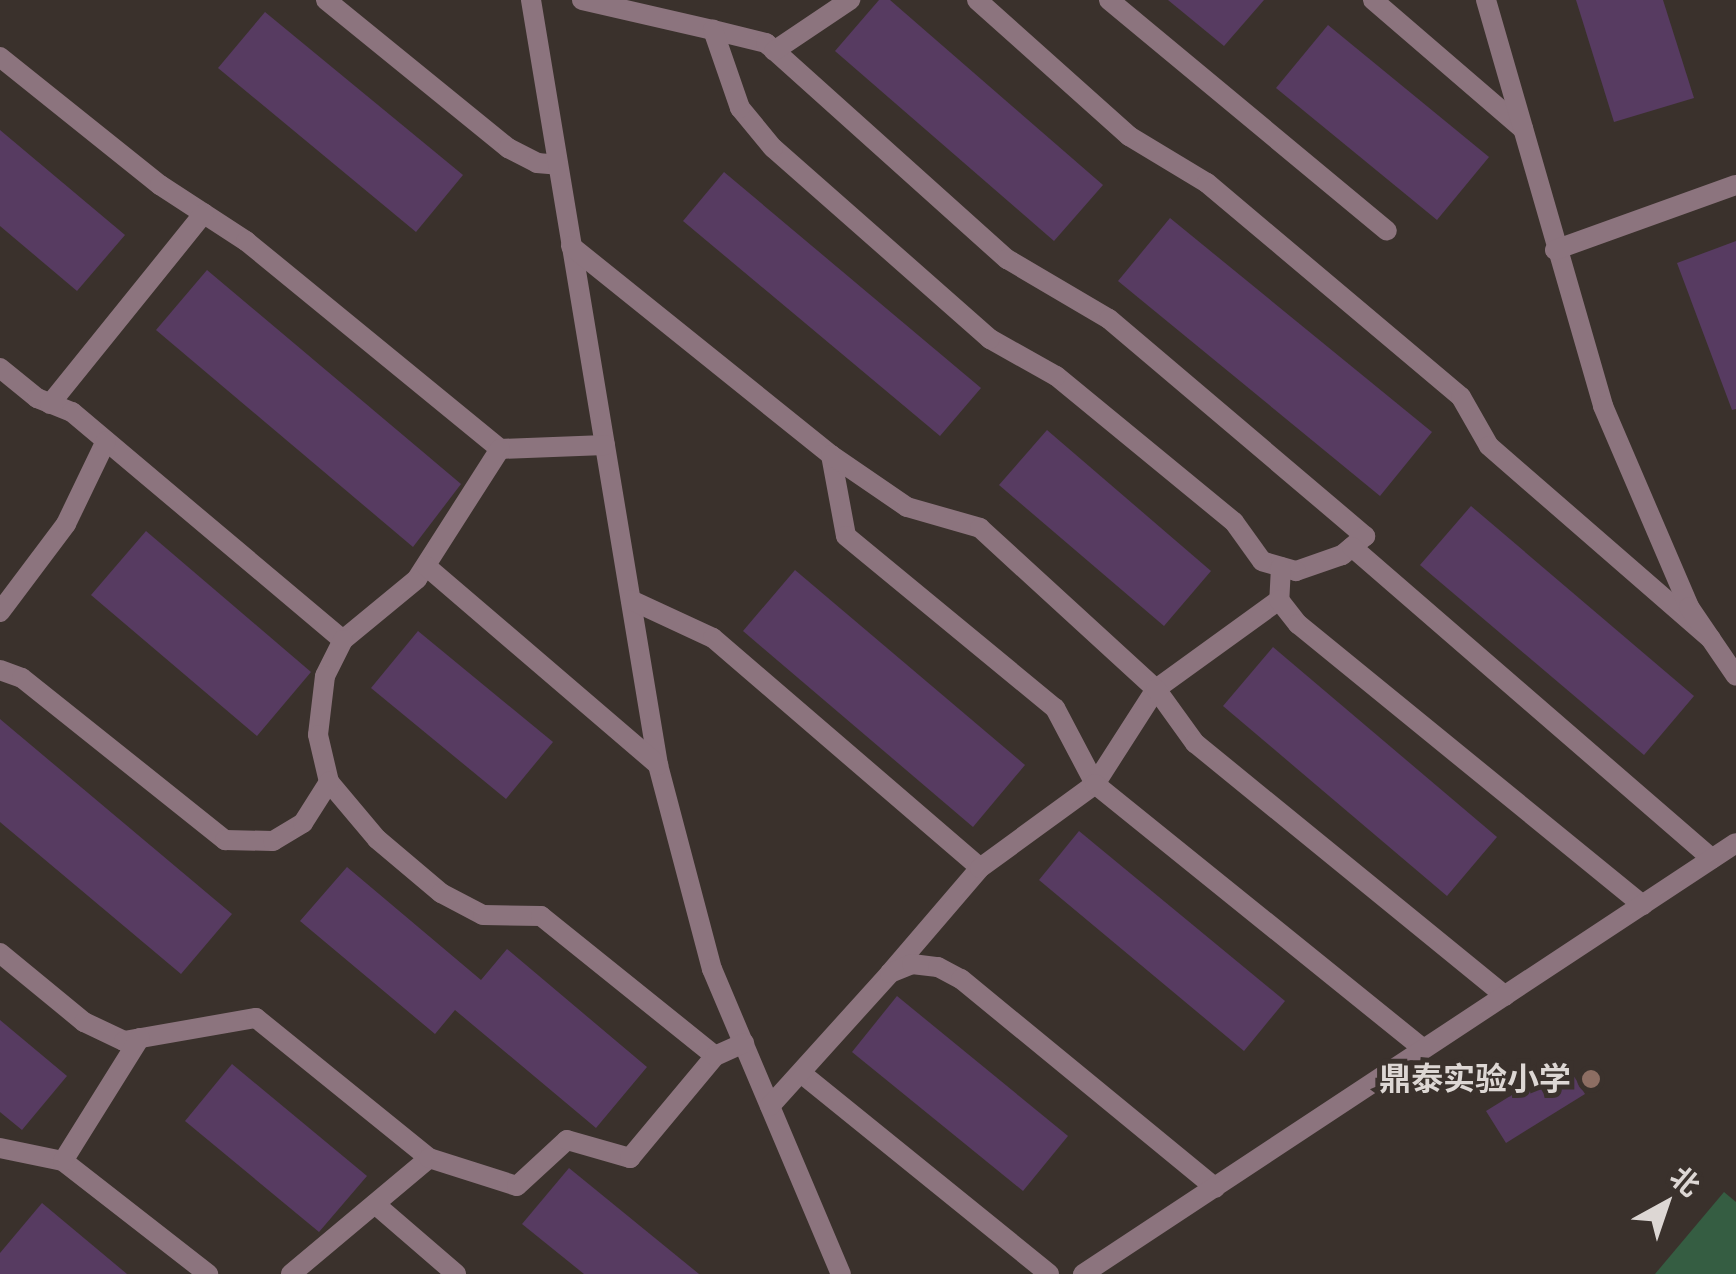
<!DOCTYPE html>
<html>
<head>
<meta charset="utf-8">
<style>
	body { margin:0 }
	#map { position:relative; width:1736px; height:1274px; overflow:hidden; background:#3a312c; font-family:Cabin,"Noto Sans SC",sans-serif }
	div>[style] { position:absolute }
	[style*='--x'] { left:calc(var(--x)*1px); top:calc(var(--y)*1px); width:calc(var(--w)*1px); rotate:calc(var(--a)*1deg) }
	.green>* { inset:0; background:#355d42 }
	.building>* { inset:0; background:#573b61 }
	.service>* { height:20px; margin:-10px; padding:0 10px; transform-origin:10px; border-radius:10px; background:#8c747e }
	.dots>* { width:28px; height:28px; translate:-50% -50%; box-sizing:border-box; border:5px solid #3a312c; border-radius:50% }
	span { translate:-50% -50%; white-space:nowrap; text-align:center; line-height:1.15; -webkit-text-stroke:10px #3a312c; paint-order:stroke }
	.poi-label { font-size:32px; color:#ddd7d4; font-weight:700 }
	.right { translate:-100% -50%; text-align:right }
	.north { position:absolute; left:1616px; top:1154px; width:100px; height:100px; -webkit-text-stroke:8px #3a312c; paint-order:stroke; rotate:40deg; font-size:28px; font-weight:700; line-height:40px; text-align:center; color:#ddd7d4 }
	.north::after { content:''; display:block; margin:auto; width:35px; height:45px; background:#ddd7d4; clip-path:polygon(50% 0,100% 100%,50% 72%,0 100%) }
</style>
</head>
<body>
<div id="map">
	<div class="green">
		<div style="clip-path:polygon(1724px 1192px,1736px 1202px,1736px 1274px,1655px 1274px)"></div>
	</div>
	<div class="building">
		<div style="clip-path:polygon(879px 0,890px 0,1103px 185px,1054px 241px,835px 51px)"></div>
		<div style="clip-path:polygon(1168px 0,1264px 0,1224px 46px)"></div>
		<div style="clip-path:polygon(1576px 0,1663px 0,1694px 98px,1614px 122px)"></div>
		<div style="clip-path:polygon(265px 12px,463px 175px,416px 232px,218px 68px)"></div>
		<div style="clip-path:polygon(1328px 25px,1489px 157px,1437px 220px,1276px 88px)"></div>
		<div style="clip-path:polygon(0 130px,125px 235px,77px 291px,0 226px)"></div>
		<div style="clip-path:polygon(724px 172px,981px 388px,940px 436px,683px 221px)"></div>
		<div style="clip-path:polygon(1170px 218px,1432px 432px,1380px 496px,1118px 281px)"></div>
		<div style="clip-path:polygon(1736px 241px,1736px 409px,1732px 410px,1677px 263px)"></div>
		<div style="clip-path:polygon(207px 270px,461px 484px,413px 547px,156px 330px)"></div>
		<div style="clip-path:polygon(1047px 430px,1211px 571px,1164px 626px,999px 485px)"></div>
		<div style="clip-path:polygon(1471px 506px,1694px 696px,1644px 755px,1420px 565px)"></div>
		<div style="clip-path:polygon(146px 531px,311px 672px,257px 736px,91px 595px)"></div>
		<div style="clip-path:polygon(795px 570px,1025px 765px,973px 827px,743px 631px)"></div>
		<div style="clip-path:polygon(418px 631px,553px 742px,506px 799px,371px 688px)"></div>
		<div style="clip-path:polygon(1273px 647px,1497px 837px,1447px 896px,1223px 706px)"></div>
		<div style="clip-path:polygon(0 719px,232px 914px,181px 974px,0 822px)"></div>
		<div style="clip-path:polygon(1079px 831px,1285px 1001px,1244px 1051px,1039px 880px)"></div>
		<div style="clip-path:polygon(347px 867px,481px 980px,507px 949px,647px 1067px,596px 1128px,455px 1010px,435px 1034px,300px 921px)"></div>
		<div style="clip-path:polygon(897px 996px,1068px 1136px,1023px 1191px,852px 1052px)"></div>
		<div style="clip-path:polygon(0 1020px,67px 1076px,22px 1130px,0 1112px)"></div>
		<div style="clip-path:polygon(1565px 1062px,1585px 1094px,1506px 1143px,1486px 1111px)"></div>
		<div style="clip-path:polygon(232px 1064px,367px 1176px,319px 1232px,185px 1121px)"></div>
		<div style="clip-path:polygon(569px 1168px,699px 1274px,584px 1274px,522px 1224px)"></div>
		<div style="clip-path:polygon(42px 1203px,127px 1274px,0 1274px,0 1253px)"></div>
	</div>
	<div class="service">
		<div style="--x:326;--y:0;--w:235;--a:39.1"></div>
		<div style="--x:508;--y:148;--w:33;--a:27"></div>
		<div style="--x:537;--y:163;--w:21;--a:5"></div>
		<div style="--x:531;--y:0;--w:775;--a:80.57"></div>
		<div style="--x:658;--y:765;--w:211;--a:75.2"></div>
		<div style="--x:712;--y:969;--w:331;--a:67.1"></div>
		<div style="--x:582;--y:0;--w:134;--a:12.9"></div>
		<div style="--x:713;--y:30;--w:55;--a:13.8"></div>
		<div style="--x:766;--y:43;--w:324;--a:41.9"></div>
		<div style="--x:1007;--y:259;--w:118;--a:30.5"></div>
		<div style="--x:1109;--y:319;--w:336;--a:40.3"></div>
		<div style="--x:1365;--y:536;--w:30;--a:140"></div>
		<div style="--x:1342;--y:555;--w:49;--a:160.8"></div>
		<div style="--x:1296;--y:571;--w:35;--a:-164"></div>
		<div style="--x:1262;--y:561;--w:48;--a:-125.7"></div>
		<div style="--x:1234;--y:522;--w:230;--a:-140.6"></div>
		<div style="--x:1056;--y:376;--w:76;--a:-150.7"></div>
		<div style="--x:990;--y:339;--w:289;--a:-138.6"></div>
		<div style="--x:773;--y:148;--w:52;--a:-129.5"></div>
		<div style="--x:740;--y:108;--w:83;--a:-109.1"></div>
		<div style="--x:977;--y:0;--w:204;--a:41.8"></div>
		<div style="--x:1129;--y:136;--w:91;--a:31.1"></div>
		<div style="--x:1207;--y:183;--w:332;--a:40.1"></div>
		<div style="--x:1461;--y:397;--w:56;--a:60.3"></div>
		<div style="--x:1489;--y:446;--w:294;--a:41"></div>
		<div style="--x:1109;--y:0;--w:361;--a:39.7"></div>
		<div style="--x:1373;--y:0;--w:198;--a:40.7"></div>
		<div style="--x:1486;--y:0;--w:423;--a:73.9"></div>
		<div style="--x:1603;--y:406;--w:219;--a:66.8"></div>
		<div style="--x:1689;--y:607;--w:83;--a:55.7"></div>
		<div style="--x:774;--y:51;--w:92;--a:-33.9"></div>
		<div style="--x:0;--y:57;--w:205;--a:38.7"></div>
		<div style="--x:160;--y:185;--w:103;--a:33.1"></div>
		<div style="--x:246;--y:241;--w:328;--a:39.3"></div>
		<div style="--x:500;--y:449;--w:105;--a:-2.2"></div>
		<div style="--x:571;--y:246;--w:334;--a:38.8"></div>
		<div style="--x:831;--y:455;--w:82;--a:79.5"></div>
		<div style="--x:846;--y:536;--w:271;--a:39.5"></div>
		<div style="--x:1055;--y:708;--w:86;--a:62.2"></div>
		<div style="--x:1095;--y:784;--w:113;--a:-57.3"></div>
		<div style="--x:1156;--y:689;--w:152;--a:-35.9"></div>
		<div style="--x:1555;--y:250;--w:192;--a:-19.8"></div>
		<div style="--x:0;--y:368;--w:48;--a:39"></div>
		<div style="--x:37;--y:398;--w:38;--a:22"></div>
		<div style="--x:72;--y:412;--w:354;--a:40.1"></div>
		<div style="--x:50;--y:404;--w:245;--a:-51.1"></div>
		<div style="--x:500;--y:449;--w:154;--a:122.6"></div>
		<div style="--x:417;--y:579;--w:96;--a:140.5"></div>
		<div style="--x:343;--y:640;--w:40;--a:116.6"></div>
		<div style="--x:325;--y:676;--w:59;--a:96.8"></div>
		<div style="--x:318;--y:735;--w:48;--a:76.8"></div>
		<div style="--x:329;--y:782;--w:75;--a:49.9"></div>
		<div style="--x:377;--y:839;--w:84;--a:40.2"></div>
		<div style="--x:441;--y:893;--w:47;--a:27.6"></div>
		<div style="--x:483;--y:915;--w:58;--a:1"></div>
		<div style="--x:541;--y:916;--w:223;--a:38.8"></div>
		<div style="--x:831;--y:455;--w:92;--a:34.4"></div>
		<div style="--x:907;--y:507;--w:76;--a:16"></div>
		<div style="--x:980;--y:528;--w:239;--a:42.5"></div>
		<div style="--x:1156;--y:689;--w:67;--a:54.2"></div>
		<div style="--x:1195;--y:743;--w:400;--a:39.2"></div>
		<div style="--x:1352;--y:547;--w:476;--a:40.9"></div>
		<div style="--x:426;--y:566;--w:306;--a:40.6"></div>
		<div style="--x:1281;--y:567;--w:33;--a:93"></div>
		<div style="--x:1279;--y:600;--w:31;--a:52"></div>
		<div style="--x:1298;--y:624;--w:445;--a:39.2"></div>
		<div style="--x:631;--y:600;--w:90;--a:24.9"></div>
		<div style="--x:713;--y:638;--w:352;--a:40.7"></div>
		<div style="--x:0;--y:612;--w:110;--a:-53.1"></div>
		<div style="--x:66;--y:524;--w:92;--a:-64.3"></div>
		<div style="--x:0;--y:670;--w:23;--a:20"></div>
		<div style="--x:22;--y:678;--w:260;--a:38.6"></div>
		<div style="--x:225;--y:840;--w:48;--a:1.2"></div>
		<div style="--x:273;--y:841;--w:35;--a:-31"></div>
		<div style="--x:303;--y:823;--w:49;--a:-57.6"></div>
		<div style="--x:0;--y:953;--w:109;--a:39.4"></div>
		<div style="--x:84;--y:1022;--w:44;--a:25.4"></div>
		<div style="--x:124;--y:1041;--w:134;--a:-9.9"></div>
		<div style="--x:256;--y:1018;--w:223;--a:39"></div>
		<div style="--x:890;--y:973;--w:138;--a:-49.4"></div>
		<div style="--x:980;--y:868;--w:142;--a:-36.1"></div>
		<div style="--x:1095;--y:784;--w:422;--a:38.9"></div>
		<div style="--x:801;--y:1073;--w:319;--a:39"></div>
		<div style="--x:770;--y:1106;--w:179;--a:-47.9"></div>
		<div style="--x:890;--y:973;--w:24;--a:-22"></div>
		<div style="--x:912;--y:964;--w:26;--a:7"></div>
		<div style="--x:938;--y:967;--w:26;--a:28"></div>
		<div style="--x:961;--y:979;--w:329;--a:39.4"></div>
		<div style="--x:0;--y:1148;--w:64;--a:11.7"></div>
		<div style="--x:63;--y:1161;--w:184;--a:37.9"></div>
		<div style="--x:63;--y:1161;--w:145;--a:-58"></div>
		<div style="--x:375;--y:1204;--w:107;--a:40.8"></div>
		<div style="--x:291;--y:1274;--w:180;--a:-40"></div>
		<div style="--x:429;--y:1158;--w:92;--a:17.7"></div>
		<div style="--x:517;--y:1186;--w:68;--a:-42.6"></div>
		<div style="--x:567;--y:1140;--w:66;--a:15.9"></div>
		<div style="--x:630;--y:1158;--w:133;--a:-50.2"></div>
		<div style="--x:715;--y:1056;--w:32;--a:-24"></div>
		<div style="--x:1083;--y:1274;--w:782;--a:-33.43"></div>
	</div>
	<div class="dots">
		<div style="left:1591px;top:1079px;background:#8d6e63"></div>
	</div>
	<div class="poi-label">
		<span class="right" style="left:1571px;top:1079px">鼎泰实验小学</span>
	</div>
	<div class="north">北</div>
</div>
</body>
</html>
